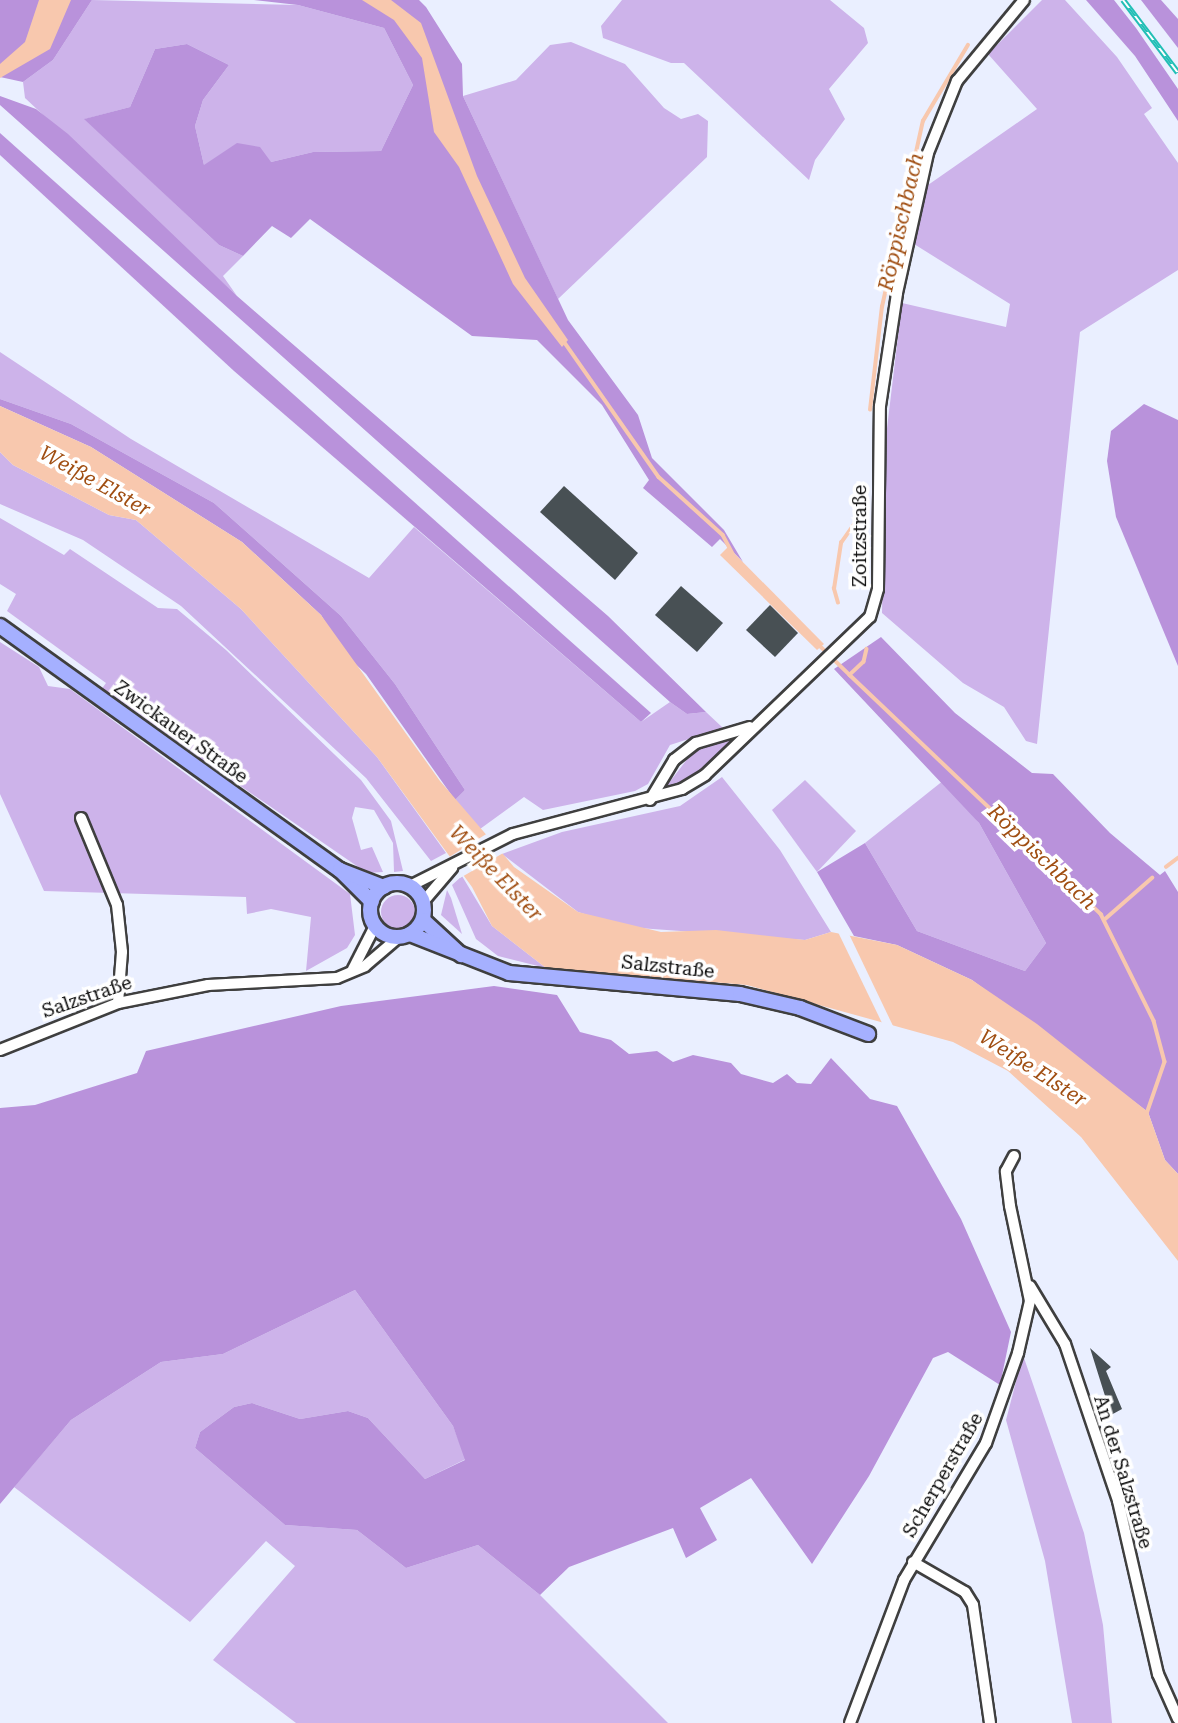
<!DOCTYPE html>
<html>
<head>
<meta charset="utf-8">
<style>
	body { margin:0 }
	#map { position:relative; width:1178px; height:1723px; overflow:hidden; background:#eaefff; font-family:"Roboto Serif",serif }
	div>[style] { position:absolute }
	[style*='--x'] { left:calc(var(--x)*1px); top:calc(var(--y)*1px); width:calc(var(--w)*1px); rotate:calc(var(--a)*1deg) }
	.green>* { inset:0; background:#cdb3ea }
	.round { border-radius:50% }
	.forest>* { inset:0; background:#b992db }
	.water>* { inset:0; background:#f8c8ae }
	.pier>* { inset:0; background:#eaefff }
	.stream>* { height:3.5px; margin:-1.75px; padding:0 1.75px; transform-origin:1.75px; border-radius:1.75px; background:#f8c8ae }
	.building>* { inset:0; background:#485054 }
	.roads { filter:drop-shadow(2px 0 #3f3f3f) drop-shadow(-2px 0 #3f3f3f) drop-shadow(0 2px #3f3f3f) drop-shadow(0 -2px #3f3f3f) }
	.minor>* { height:10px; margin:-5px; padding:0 5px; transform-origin:5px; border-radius:5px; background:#fff }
	.secondary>* { height:14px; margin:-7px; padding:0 7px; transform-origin:7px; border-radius:7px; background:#a5b0ff }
	.secondary>.ring { margin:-7px; padding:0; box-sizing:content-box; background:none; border:14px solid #a5b0ff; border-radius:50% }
	.rail>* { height:6px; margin-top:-3px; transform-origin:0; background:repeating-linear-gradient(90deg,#fff 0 10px,#21bfb5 0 20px); box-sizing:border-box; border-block:2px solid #21bfb5 }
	span { translate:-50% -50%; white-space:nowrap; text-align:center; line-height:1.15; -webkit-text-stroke:7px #fff; paint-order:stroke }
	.street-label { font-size:19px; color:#0c0c0c }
	.water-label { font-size:21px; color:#a04e12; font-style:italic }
</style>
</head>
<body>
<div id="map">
	<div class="green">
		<div style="clip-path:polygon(92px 0,298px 5px,384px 28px,413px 85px,381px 151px,313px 152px,271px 162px,204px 165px,195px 126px,203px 100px,229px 65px,187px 44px,155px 49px,130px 107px,85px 119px,219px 245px,243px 256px,223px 276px,237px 296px,25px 98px,23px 82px,53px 60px)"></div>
		<div style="clip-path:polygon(622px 0,830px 0,864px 28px,868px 43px,829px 89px,845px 119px,815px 160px,809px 180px,684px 63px,671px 63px,603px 38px,601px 26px)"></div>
		<div style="clip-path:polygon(1042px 0,1065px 0,1117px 57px,1152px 108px,1144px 114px,1178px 163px,1178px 270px,1080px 332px,1037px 744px,1026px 741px,1004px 707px,963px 683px,882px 613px,885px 445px,902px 303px,1006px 327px,1010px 304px,914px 244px,928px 185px,1037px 109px,988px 54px)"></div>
		<div style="clip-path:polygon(571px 42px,625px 64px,664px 108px,681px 119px,698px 114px,708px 121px,707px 157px,558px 299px,463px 96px,516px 80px,550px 45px)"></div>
		<div style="clip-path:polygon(0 352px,131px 439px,369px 578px,414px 527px,641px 722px,670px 702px,687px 714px,706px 712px,723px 728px,670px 745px,648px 784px,635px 791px,543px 810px,524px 797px,480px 829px,455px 800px,465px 790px,395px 684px,341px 616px,214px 503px,71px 424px,0 399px)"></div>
		<div style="clip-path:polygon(0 452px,13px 465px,109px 515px,136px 520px,241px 609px,377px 757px,446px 853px,431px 861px,366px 778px,181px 606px,83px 540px,0 504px)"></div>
		<div style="clip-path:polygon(0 518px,64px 555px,70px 549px,158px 608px,177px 609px,226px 650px,361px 780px,391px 821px,403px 871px,394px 872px,393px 843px,374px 810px,355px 807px,352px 818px,361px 850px,372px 847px,383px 872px,367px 873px,101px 690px,106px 683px,7px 611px,16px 594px,0 584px)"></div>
		<div style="clip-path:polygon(0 642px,39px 667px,48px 686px,70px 689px,350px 894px,355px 935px,347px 948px,306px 971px,311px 917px,271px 909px,247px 914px,246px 897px,44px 891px,0 794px)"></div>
		<div style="clip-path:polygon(735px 738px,699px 773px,662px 792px,695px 749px)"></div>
		<div style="clip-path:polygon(722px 777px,780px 850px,831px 932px,805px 940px,625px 927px,578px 912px,502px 854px,562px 832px,680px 806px)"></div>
		<div style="clip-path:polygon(805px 780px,856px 831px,817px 872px,772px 810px)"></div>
		<div style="clip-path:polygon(944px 780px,979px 823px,1046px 943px,1025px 971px,917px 931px,865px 843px)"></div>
		<div style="clip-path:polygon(462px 876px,492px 926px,546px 968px,498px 956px,476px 939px,452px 885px)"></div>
		<div style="clip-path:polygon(447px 890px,451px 898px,462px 934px,441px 915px)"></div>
		<div class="round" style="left:381px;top:895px;width:34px;height:34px"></div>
		<div style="clip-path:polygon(355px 1290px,453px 1426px,466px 1459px,425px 1479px,368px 1418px,348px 1411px,300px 1419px,252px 1403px,234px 1407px,200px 1432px,195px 1448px,285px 1525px,357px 1530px,406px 1568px,478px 1545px,540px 1595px,668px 1723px,296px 1723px,213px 1660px,295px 1566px,266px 1541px,190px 1622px,14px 1487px,71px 1420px,161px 1362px,223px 1354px)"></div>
		<div style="clip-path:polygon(1023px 1355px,1084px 1533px,1103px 1625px,1112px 1723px,1072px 1723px,1045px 1561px,1006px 1420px)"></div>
	</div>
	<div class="forest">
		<div style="clip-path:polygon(0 0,92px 0,53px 60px,23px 82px,0 77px)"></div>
		<div style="clip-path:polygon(254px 0,419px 0,426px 7px,462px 64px,463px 96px,568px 320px,638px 415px,652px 458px,724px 530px,743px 562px,720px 539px,712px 547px,643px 488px,649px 480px,602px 405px,537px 340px,472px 336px,310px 219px,291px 238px,272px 226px,243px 256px,219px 245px,84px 119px,130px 107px,155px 49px,187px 44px,229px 65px,203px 100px,195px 126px,204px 165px,237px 143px,260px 147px,271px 162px,313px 152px,381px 151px,413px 85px,384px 28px,298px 5px)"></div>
		<div style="clip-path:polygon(1086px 0,1114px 0,1136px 28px,1178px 89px,1178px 121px,1135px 56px)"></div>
		<div style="clip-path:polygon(1141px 0,1161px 0,1178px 19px,1178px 48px)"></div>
		<div style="clip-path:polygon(0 96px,36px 109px,68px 134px,237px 296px,608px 616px,706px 712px,687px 714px,670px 702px,0 105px)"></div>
		<div style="clip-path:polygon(0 133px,651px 713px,641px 722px,234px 371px,0 155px)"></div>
		<div style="clip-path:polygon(0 399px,71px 424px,214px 503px,341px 616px,395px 684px,465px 790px,455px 800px,366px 674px,344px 653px,321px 615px,242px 542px,91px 447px,0 406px)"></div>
		<div style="clip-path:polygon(1144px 404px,1178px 420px,1178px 666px,1116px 517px,1107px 461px,1111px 431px)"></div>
		<div style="clip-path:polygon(881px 637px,955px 713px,1032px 773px,1053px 774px,1110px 833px,1160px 875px,1165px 871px,1178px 892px,1178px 1174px,1165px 1160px,1148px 1112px,972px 980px,897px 945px,854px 936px,817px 872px,865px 843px,917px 931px,1025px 971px,1046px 943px,979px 823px,834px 669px)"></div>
		<div style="clip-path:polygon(494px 986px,557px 995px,580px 1032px,611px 1040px,629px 1054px,657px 1051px,673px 1062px,693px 1055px,731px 1063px,741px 1074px,773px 1083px,787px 1074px,797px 1083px,811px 1084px,831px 1058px,870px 1099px,897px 1106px,961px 1219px,1011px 1332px,1000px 1385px,948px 1352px,933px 1358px,869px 1476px,812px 1564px,751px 1478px,700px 1508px,717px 1540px,686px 1558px,673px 1528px,569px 1567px,540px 1595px,478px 1545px,406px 1568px,357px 1530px,285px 1525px,195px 1448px,200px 1432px,234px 1407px,252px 1403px,300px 1419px,348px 1411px,368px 1418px,425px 1479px,465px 1460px,453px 1426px,355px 1290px,223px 1354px,161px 1362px,71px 1420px,0 1504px,0 1108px,35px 1105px,137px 1073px,146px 1051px,341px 1006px)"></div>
	</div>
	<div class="water">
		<div style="clip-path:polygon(39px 0,71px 0,50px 49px,0 78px,0 64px,25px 42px)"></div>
		<div style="clip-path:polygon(362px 0,391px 0,421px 23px,477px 176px,525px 278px,568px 340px,562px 347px,513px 284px,459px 167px,434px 132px,422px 58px,394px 20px)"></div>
		<div style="clip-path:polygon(0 406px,91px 447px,242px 542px,321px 615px,440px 781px,514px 867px,578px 912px,661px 932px,716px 930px,805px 940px,831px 932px,897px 945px,972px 980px,1037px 1024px,1148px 1112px,1165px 1160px,1178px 1174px,1178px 1261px,1081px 1137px,1008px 1071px,953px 1042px,747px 985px,546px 968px,492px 926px,472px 887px,377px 757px,241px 609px,136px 520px,109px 515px,13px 465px,0 452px)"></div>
		<div style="clip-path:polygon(728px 547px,824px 644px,817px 650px,720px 555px)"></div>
	</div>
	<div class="pier">
		<div style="clip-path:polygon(488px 833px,505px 852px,460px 878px,446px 859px)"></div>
		<div style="clip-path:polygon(837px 930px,848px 932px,894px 1028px,883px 1025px)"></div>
	</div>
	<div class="stream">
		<div style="--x:563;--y:340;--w:167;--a:55"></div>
		<div style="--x:659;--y:477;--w:86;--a:42.2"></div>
		<div style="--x:723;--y:535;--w:21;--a:62"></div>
		<div style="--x:870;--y:410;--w:104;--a:-83.4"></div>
		<div style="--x:882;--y:307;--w:190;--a:-77.6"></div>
		<div style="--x:923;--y:121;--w:88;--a:-59.4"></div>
		<div style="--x:838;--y:603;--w:15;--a:-106"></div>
		<div style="--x:834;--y:589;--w:47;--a:-81.3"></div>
		<div style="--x:841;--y:543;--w:24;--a:-55"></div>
		<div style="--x:818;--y:644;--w:45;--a:44.1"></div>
		<div style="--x:867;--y:649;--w:13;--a:103"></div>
		<div style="--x:864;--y:662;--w:19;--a:137"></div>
		<div style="--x:850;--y:675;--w:347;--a:43.6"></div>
		<div style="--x:1101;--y:914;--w:119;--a:63.6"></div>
		<div style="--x:1154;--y:1021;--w:42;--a:75"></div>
		<div style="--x:1165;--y:1062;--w:55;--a:109.1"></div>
		<div style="--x:1166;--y:867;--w:15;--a:-37"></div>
		<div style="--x:1104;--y:920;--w:64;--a:-41.2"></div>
	</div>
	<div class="building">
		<div style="clip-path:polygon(564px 486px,638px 553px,615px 580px,540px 512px)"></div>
		<div style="clip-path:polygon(681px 586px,723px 623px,697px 652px,655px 615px)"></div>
		<div style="clip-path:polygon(770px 605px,798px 633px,775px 657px,746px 630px)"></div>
		<div style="clip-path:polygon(1090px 1348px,1111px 1367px,1106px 1371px,1122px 1409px,1111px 1415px)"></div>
	</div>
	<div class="roads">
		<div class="minor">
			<div style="--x:650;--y:800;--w:47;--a:-59"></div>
			<div style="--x:674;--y:760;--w:28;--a:-38"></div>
			<div style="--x:696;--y:743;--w:56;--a:-16.5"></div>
			<div style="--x:81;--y:818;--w:94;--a:67.5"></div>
			<div style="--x:117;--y:905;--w:47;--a:83.9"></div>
			<div style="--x:122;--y:952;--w:51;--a:94.5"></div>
			<div style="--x:410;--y:886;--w:115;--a:-26.8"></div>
			<div style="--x:513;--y:834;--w:175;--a:-14.9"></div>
			<div style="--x:682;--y:789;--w:27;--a:-31"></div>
			<div style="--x:705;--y:775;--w:228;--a:-43.8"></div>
			<div style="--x:870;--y:617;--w:29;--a:-74"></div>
			<div style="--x:878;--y:589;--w:183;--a:-89.4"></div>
			<div style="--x:880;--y:406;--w:114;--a:-81.4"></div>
			<div style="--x:897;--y:293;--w:143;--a:-77.5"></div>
			<div style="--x:928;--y:153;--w:78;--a:-68.1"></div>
			<div style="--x:957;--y:81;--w:105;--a:-50.4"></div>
			<div style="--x:423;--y:902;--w:45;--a:-49.5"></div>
			<div style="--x:353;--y:969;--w:48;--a:-62.9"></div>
			<div style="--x:0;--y:1050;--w:127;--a:-21.7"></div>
			<div style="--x:118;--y:1003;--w:92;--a:-11.3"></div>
			<div style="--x:208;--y:985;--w:129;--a:-3.1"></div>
			<div style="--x:337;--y:978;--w:30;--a:-23"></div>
			<div style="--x:365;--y:966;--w:45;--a:-40.5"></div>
			<div style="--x:1030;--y:1286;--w:68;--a:58.9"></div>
			<div style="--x:1065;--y:1344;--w:166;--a:71.3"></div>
			<div style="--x:1118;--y:1501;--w:178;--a:77"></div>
			<div style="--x:1158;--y:1674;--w:49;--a:66"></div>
			<div style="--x:913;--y:1562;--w:60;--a:30"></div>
			<div style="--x:965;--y:1592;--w:15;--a:58"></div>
			<div style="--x:973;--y:1605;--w:119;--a:81.8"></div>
			<div style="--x:850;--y:1723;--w:153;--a:-69.3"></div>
			<div style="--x:904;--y:1580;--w:160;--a:-59.1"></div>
			<div style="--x:986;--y:1443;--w:96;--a:-70.4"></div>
			<div style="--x:1018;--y:1353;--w:53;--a:-77"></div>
			<div style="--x:1030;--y:1301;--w:97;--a:-101.9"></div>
			<div style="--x:1010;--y:1206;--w:35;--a:-97"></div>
			<div style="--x:1006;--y:1171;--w:17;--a:-62"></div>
		</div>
		<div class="secondary">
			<div style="--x:0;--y:626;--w:418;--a:35.7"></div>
			<div style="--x:340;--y:870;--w:45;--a:45"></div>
			<div style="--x:340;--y:870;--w:47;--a:21.1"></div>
			<div class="ring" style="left:370px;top:883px;width:40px;height:40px"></div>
			<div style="--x:423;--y:920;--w:52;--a:42.6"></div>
			<div style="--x:410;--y:934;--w:106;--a:21.5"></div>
			<div style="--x:509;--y:973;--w:232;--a:5.2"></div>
			<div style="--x:740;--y:994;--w:62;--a:13.1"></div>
			<div style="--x:800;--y:1008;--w:73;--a:20.9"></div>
		</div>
	</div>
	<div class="rail">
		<div style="--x:1123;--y:0;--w:91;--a:53"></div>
	</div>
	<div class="street-label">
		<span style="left:860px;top:536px;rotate:-90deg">Zoitzstraße</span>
		<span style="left:181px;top:732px;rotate:36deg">Zwickauer Straße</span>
		<span style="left:668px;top:967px;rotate:6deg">Salzstraße</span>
		<span style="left:87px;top:997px;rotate:-19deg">Salzstraße</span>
		<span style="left:1123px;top:1472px;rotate:73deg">An der Salzstraße</span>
		<span style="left:943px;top:1475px;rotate:-60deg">Scherperstraße</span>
	</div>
	<div class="water-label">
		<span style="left:901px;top:222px;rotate:-77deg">Röppischbach</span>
		<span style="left:95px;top:481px;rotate:29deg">Weiße Elster</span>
		<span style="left:1042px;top:857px;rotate:44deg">Röppischbach</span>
		<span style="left:496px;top:873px;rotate:46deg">Weiße Elster</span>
		<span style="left:1033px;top:1068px;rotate:33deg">Weiße Elster</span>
	</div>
</div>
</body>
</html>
